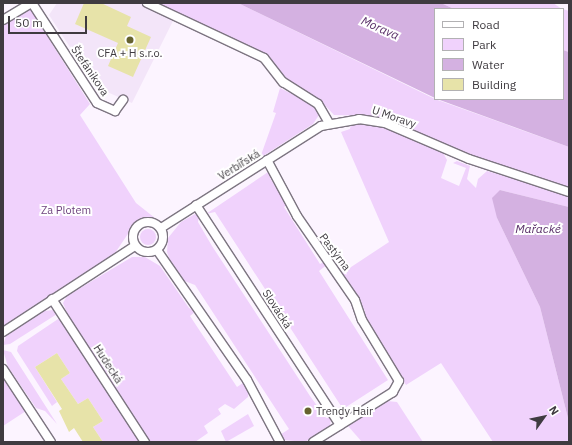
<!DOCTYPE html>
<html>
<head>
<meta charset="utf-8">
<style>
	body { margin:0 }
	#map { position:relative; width:572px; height:445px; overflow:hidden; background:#fcf4ff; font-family:"IBM Plex Sans",sans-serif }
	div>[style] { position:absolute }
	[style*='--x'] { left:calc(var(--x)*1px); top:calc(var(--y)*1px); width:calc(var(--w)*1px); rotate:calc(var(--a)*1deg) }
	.built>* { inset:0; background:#f3e5f9 }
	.green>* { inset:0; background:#f0d2fc }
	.round { border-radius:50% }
	.water>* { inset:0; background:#d4b1e1 }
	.building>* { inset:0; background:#e7e3a9 }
	.roads { filter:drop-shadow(1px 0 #7d7581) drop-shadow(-1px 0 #7d7581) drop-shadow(0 1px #7d7581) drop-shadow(0 -1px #7d7581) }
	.minor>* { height:8px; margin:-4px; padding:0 4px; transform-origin:4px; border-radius:4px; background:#fff }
	.minor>.ring { margin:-4px; padding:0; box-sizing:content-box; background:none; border:8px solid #fff; border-radius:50% }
	.dots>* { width:11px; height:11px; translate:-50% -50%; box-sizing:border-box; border:2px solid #fff; border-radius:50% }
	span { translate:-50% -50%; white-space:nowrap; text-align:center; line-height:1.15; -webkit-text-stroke:4px #fff; paint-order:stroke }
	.poi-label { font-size:11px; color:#3f3b40 }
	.left { translate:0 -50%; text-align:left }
	.street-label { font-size:11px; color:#3f3b40 }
	.park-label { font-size:11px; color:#6e437e }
	.water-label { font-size:12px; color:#592f68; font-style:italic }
	.frame { position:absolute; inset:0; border:4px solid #3f3b40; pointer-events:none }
	.legend { position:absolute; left:434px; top:8px; width:130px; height:92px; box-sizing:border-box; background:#fff; border:1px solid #b2b1b3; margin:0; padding:5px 7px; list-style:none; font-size:12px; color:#3f3b40 }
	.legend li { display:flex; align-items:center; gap:8px; height:20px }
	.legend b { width:20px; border:1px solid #b2b1b3 }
	.north { position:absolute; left:524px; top:397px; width:40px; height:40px; -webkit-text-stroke:3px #fff; paint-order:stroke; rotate:57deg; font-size:11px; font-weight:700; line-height:16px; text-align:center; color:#3f3b40 }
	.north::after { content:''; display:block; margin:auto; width:14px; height:18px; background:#3f3b40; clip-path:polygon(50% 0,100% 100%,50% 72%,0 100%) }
	.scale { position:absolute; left:8px; top:16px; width:79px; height:18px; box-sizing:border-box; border:2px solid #3f3b40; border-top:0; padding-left:5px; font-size:12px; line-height:14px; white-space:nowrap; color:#3f3b40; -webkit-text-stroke:3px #fff; paint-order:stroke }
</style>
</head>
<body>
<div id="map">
	<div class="built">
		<div style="clip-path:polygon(57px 3px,139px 3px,174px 19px,132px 103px,96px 87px,49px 15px)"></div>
	</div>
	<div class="green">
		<div style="clip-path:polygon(153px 3px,238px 3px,435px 99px,569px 147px,569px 190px,489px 163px,375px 116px,334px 115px,321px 101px,285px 79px,268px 58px)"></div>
		<div style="clip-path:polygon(441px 3px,553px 3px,562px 9px,454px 9px)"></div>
		<div style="clip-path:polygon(30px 9px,90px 104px,80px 115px,136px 203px,155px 218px,136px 222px,115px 253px,3px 326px,3px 26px)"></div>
		<div style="clip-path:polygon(563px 9px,569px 11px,569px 52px,563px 50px)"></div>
		<div style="clip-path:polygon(280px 88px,312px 104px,319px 115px,313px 124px,260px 158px,276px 113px,273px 112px)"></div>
		<div style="clip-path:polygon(351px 124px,376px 124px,442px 151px,447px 160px,441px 178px,459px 186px,466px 168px,453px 163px,457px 161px,470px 166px,467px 179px,476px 188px,478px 179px,487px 171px,569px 195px,569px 207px,500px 190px,497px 218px,540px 307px,569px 422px,569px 442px,493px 442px,441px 363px,406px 385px,364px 319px,365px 311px,342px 273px,389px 242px,341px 132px,350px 129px)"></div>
		<div style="clip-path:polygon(271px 170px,274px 174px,270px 178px,287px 205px,284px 207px,320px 264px,326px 261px,328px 264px,319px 271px,388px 380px,343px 409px,346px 413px,356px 408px,343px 416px,335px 410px,341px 406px,215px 212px,206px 214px)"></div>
		<div style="clip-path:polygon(195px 214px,199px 216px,198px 222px,212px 246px,310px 396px,326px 418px,331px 418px,330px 426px,305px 442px,284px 440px,280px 435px,289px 429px,285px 423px,195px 285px,182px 280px,172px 266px,167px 252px,168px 238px,181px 222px)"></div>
		<div class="round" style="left:140px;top:229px;width:16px;height:16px"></div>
		<div style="clip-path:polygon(132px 257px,145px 257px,160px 266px,189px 308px,196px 311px,190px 316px,237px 387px,243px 383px,249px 390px,248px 397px,234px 409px,225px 404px,218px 409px,221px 414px,204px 426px,208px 433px,195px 442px,103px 442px,93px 427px,103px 421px,88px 398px,78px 404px,61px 379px,70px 373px,57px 353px,35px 367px,57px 402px,52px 406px,17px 351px,18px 346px,67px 313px,63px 303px,67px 296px)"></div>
		<div style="clip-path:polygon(53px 310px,57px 314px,10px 344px,3px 345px,6px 336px,44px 311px)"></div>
		<div style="clip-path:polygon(3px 350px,11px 352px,57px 424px,45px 411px,36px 408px,8px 367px)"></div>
		<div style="clip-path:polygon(3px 376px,26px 411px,3px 426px)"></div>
		<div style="clip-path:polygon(387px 401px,397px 402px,423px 442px,362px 442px,348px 426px)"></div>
		<div style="clip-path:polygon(248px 414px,254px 426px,226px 442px,221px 431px)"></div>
	</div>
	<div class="water">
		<div style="clip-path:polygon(238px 3px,441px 3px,454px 9px,435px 9px,435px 98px)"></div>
		<div style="clip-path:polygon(563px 50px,569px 52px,569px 147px,437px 99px,563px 99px)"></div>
		<div style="clip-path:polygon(500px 190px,569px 207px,569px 422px,540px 307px,497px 218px,492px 198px)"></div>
	</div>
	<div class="building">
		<div style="clip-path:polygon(84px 3px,101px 3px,131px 17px,127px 26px,151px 37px,133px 77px,108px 66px,118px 43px,75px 24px)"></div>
		<div style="clip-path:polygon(57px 353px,70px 373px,61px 379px,78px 404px,88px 398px,103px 421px,93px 427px,103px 442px,83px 442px,74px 428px,69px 432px,59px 411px,62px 409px,35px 367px)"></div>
	</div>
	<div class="roads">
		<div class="minor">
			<div style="--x:32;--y:3;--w:119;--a:57"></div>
			<div style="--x:97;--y:103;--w:20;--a:24"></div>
			<div style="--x:115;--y:111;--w:14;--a:-54"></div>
			<div style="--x:147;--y:3;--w:129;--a:25.2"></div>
			<div style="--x:264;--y:58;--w:31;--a:52"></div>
			<div style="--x:283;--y:82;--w:41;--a:32.2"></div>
			<div style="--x:318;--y:104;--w:22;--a:60"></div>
			<div style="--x:3;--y:20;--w:33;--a:-31"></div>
			<div style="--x:267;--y:160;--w:64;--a:61.8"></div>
			<div style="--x:297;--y:216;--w:102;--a:55.4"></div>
			<div style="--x:355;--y:300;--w:21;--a:71"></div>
			<div style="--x:362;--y:320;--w:71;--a:58.8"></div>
			<div style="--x:399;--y:381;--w:13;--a:119"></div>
			<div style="--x:393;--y:392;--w:94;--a:148"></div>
			<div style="--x:196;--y:205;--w:263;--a:56.8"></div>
			<div class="ring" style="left:133px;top:222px;width:22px;height:22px"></div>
			<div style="--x:161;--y:228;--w:190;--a:-32.5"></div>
			<div style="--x:321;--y:126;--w:39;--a:-10"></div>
			<div style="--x:359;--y:119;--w:26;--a:9"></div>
			<div style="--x:385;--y:123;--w:91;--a:23.2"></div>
			<div style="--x:469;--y:159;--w:105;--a:18.3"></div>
			<div style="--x:157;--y:250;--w:158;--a:55.3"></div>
			<div style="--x:247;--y:380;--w:70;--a:62"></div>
			<div style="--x:52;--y:299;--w:171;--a:57"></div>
			<div style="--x:3;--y:332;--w:158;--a:-33.1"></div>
			<div style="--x:3;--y:369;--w:87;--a:56.7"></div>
		</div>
	</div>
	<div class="dots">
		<div style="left:130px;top:40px;background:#66622e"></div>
		<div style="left:308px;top:411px;background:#66622e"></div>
	</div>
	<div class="poi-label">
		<span style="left:130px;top:53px">CFA + H s.r.o.</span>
		<span class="left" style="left:316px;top:411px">Trendy Hair</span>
	</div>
	<div class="street-label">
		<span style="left:90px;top:71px;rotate:56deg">Štefánikova</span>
		<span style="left:394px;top:117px;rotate:19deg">U Moravy</span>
		<span style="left:239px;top:165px;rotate:-32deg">Verbířská</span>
		<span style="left:335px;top:252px;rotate:53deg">Pastýrna</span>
		<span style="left:277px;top:309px;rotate:57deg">Slovácká</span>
		<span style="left:108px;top:364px;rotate:57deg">Hudecká</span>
	</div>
	<div class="park-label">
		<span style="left:66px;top:210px">Za Plotem</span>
	</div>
	<div class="water-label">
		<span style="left:380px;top:28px;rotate:24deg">Morava</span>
		<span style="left:538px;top:229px">Mařacké</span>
	</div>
	<div class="frame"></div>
	<ul class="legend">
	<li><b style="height:5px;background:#fff"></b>Road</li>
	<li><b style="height:11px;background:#f0d2fc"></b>Park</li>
	<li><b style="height:11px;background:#d4b1e1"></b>Water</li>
	<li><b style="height:11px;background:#e7e3a9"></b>Building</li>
	</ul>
	<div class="north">N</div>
	<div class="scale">50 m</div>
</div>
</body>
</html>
